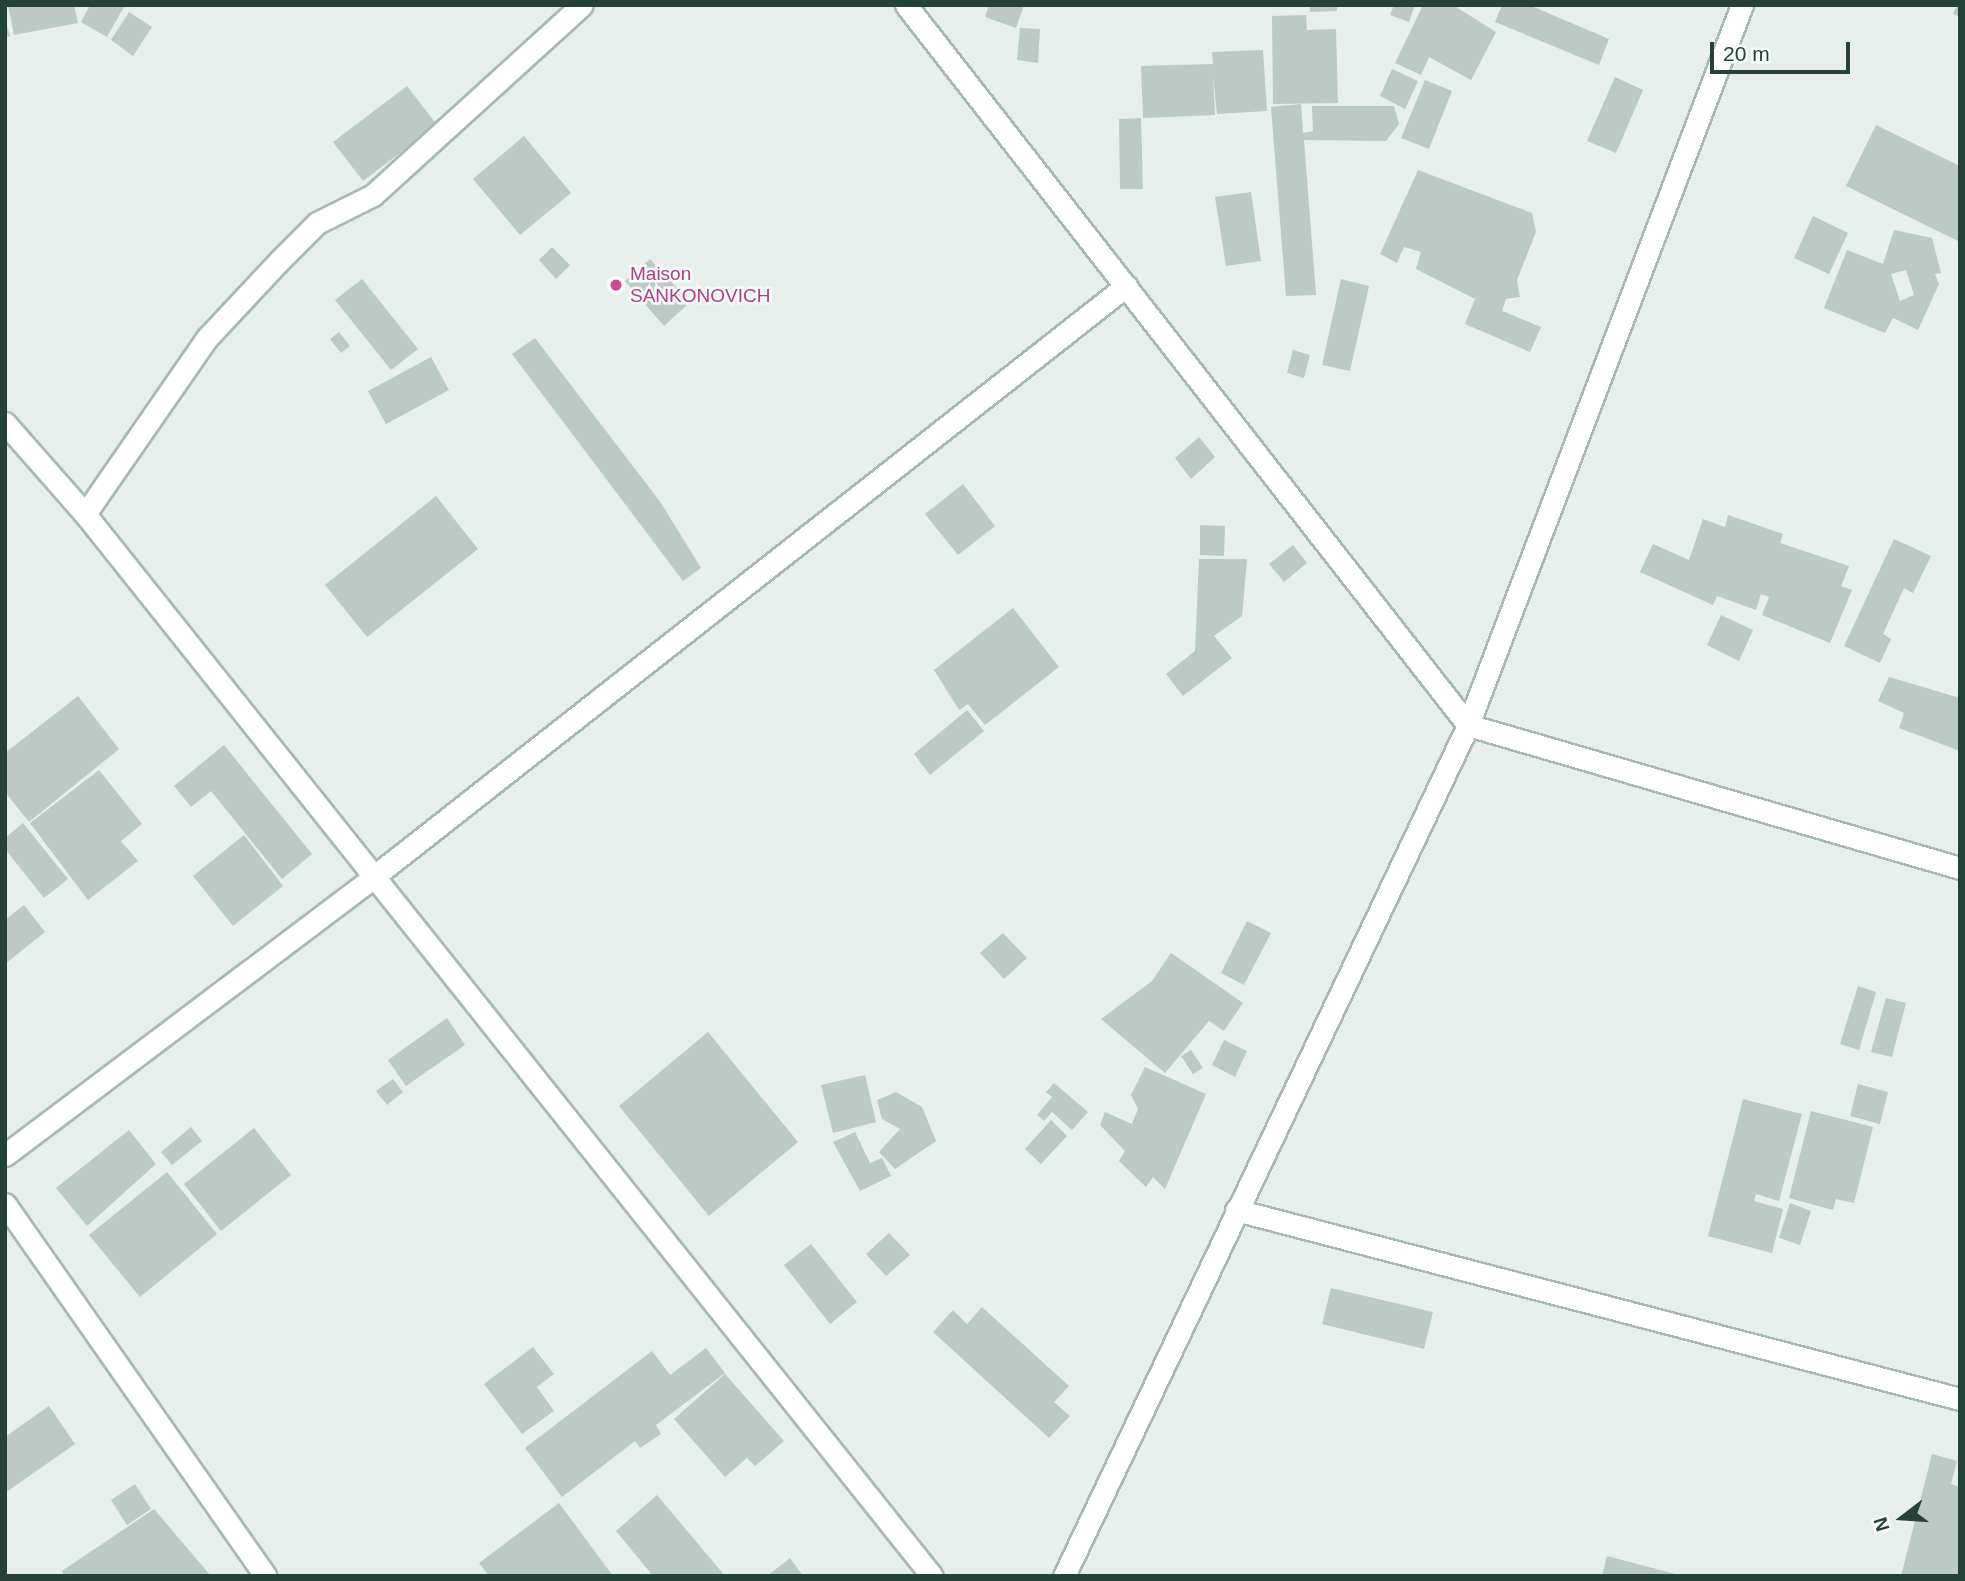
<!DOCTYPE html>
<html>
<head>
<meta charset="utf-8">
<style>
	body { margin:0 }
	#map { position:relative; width:1965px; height:1581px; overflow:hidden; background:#e6efeb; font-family:Arial,sans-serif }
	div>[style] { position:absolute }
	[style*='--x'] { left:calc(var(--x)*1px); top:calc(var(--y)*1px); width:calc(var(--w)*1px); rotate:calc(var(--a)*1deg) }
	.building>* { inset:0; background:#bbcac4 }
	.roads { filter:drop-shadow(2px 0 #a8b8b2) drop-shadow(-2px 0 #a8b8b2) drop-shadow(0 2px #a8b8b2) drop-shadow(0 -2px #a8b8b2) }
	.street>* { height:21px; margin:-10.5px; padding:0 10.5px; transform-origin:10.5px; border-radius:10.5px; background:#fff }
	.dots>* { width:19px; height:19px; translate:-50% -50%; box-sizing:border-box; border:4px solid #f7fbf9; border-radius:50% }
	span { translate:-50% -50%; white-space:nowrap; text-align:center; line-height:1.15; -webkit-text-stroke:5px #f7fbf9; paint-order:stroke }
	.hotel-label { font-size:19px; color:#b23c85 }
	.left { translate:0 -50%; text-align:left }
	.frame { position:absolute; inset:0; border:7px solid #24423a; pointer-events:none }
	.north { position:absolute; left:1867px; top:1483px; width:70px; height:70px; -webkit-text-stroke:5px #f7fbf9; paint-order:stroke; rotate:253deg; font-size:19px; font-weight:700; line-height:28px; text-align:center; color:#24423a }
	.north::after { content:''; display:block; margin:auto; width:24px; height:32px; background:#24423a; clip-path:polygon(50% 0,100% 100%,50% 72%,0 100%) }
	.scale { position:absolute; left:1710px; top:42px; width:140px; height:32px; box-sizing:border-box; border:4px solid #24423a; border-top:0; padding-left:9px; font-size:21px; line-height:24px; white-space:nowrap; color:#24423a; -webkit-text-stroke:5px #f7fbf9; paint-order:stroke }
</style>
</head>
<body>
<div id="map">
	<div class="building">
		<div style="clip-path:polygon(8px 5px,74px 5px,78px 23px,14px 35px)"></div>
		<div style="clip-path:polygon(90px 5px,125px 5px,107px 37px,81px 22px)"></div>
		<div style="clip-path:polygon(989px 5px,1024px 5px,1016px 28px,985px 17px)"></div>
		<div style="clip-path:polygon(1310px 5px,1337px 5px,1337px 11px,1310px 12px)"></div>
		<div style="clip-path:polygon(1394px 5px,1415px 5px,1409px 22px,1390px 15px)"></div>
		<div style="clip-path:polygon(1423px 5px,1453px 5px,1496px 32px,1471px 80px,1429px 57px,1421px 75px,1395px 63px)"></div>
		<div style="clip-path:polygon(1502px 5px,1529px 5px,1609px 39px,1599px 65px,1495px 22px)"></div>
		<div style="clip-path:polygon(1957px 5px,1960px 5px,1960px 17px,1953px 14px)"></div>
		<div style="clip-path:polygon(129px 12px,152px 27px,133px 56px,111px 40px)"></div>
		<div style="clip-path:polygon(1306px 15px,1307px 30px,1336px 29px,1338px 103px,1273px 104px,1272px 16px)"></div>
		<div style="clip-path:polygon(5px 19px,10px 36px,5px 37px)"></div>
		<div style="clip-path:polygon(1020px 28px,1040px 29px,1038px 63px,1017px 60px)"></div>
		<div style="clip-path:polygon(1263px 50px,1267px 111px,1217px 114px,1213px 76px,1215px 115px,1143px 118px,1141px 66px,1213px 64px,1212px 52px)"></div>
		<div style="clip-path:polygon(1392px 69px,1418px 81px,1405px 109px,1380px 96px)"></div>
		<div style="clip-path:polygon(1615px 77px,1643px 90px,1616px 153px,1587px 141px)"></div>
		<div style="clip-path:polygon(1425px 80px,1452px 91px,1429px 149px,1401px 138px)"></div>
		<div style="clip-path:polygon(407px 86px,437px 125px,363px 181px,333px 142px)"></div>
		<div style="clip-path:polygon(1301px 104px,1303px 133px,1313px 131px,1312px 106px,1394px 106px,1399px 124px,1386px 141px,1304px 140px,1316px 295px,1286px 296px,1271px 107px)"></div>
		<div style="clip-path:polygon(1141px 118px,1143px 189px,1120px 189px,1119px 119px)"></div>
		<div style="clip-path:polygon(1876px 125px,1960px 166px,1960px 242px,1846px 186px)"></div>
		<div style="clip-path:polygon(524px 136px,571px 193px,520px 235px,473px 179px)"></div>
		<div style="clip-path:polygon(1418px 170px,1532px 213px,1536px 232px,1517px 280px,1520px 297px,1506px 299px,1502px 311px,1541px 327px,1530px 352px,1465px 324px,1475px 299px,1416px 269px,1421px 252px,1404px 247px,1397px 263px,1380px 254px)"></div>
		<div style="clip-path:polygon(1251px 192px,1261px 261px,1226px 266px,1215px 197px)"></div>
		<div style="clip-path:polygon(1813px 216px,1848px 233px,1829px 274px,1794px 258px)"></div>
		<div style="clip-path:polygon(evenodd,1894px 230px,1932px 238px,1941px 273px,1935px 274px,1939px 284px,1918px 330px,1893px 318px,1885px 333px,1824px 308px,1847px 250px,1883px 264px,1894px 230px,1906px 270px,1914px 295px,1900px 301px,1891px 274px,1906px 270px)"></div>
		<div style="clip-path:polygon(552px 247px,570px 265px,556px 279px,539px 260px)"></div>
		<div style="clip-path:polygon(650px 259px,690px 302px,664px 326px,625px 281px)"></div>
		<div style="clip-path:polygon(362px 279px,418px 349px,391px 370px,335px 300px)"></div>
		<div style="clip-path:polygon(1341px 279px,1369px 286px,1350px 371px,1322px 365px)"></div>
		<div style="clip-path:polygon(339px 332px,350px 346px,341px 353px,330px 339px)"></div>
		<div style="clip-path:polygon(535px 338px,661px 503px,701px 568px,683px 581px,512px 354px)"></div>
		<div style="clip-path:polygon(1293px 350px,1310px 355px,1304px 378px,1287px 373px)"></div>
		<div style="clip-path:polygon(431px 357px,449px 390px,386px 424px,368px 391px)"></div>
		<div style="clip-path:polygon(1199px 437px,1215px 457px,1191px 479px,1175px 458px)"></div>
		<div style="clip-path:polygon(963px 484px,995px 526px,958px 555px,925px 514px)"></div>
		<div style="clip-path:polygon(436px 496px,478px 549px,367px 637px,325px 585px)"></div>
		<div style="clip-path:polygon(1728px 515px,1783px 534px,1780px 543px,1849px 566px,1841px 586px,1852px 590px,1830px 643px,1762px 615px,1769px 597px,1761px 594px,1756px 610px,1717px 596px,1713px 605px,1640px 572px,1653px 544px,1689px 560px,1703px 519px,1725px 527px)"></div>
		<div style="clip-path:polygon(1200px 525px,1225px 526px,1224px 556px,1200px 555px)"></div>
		<div style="clip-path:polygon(1894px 539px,1931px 556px,1913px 593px,1904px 588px,1883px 634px,1891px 639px,1880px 663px,1844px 646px)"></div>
		<div style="clip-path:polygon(1293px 545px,1307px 563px,1284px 582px,1269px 564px)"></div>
		<div style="clip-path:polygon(1199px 559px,1247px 559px,1242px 616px,1214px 636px,1232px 658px,1183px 696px,1166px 674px,1195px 651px)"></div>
		<div style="clip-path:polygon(1013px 608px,1059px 667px,985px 725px,968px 704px,959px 710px,934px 670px)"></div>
		<div style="clip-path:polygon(1721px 615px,1753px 630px,1739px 661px,1707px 645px)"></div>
		<div style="clip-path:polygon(1889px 677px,1960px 698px,1960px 751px,1899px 728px,1904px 713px,1878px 701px)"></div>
		<div style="clip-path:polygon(78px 696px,119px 749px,29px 822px,5px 792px,5px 753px)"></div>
		<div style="clip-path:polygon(967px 710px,984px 731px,930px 775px,914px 754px)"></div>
		<div style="clip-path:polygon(224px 745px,312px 854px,282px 879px,211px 791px,191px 807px,174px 786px)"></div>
		<div style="clip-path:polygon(99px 770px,142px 824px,121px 841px,138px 861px,88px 900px,30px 823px)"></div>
		<div style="clip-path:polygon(23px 823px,68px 879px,44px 898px,5px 849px,5px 838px)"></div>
		<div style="clip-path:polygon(244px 835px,283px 886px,233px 926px,193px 876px)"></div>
		<div style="clip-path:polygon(24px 905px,45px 932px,5px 964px,5px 920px)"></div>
		<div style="clip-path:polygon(1247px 921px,1271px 933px,1244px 985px,1221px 973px)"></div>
		<div style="clip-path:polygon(1003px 933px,1027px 958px,1004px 979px,980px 953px)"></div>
		<div style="clip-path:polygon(1171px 953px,1243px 1003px,1224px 1031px,1209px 1021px,1165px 1073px,1101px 1019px,1152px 981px)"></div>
		<div style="clip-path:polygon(1858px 986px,1876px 992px,1859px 1050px,1840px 1044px)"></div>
		<div style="clip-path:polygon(1886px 998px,1906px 1003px,1892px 1057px,1871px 1052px)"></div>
		<div style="clip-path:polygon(447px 1018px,465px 1045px,406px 1086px,388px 1060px)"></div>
		<div style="clip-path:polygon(708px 1032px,798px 1142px,709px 1216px,619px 1106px)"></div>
		<div style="clip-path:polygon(1224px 1040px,1247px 1051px,1235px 1077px,1212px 1065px)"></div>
		<div style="clip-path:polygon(1191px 1050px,1203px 1068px,1193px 1074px,1181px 1056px)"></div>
		<div style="clip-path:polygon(1145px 1067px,1206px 1094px,1165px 1189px,1153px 1177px,1146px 1187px,1119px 1161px,1125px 1151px,1100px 1125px,1105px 1112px,1132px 1124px,1138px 1109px,1131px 1095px)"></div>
		<div style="clip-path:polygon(865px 1075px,876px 1122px,833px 1133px,821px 1085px)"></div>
		<div style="clip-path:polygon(393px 1079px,403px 1092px,387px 1105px,376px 1091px)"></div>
		<div style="clip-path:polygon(1054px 1083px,1088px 1112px,1072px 1130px,1052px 1112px,1044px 1121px,1037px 1115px,1052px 1097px,1046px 1092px)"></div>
		<div style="clip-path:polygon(1858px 1084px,1888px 1092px,1880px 1124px,1850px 1116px)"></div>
		<div style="clip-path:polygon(896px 1092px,922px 1107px,936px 1141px,895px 1169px,879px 1152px,900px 1129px,882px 1119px,877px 1100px)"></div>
		<div style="clip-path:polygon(1743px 1099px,1802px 1114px,1779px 1201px,1756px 1194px,1754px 1201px,1783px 1209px,1772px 1253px,1708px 1236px)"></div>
		<div style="clip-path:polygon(1811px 1111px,1873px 1127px,1854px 1203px,1836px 1199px,1833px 1210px,1789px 1198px)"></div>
		<div style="clip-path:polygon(1051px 1120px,1067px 1136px,1041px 1164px,1025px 1149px)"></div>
		<div style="clip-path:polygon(191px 1127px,202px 1141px,172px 1165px,161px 1152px)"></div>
		<div style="clip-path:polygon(254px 1128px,291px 1175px,221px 1231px,184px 1184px)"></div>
		<div style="clip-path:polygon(129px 1130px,156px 1164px,87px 1226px,56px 1188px)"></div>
		<div style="clip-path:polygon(855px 1132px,870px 1163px,882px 1158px,891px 1176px,860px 1191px,833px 1142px)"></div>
		<div style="clip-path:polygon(167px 1172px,217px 1234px,140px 1297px,89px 1235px)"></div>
		<div style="clip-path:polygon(1790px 1203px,1811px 1211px,1800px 1245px,1779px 1238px)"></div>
		<div style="clip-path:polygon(889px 1233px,910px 1255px,886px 1276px,866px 1254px)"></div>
		<div style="clip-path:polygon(811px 1244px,857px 1302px,830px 1324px,784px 1265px)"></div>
		<div style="clip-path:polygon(1331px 1288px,1433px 1312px,1424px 1349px,1322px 1324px)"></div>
		<div style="clip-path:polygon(982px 1307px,1069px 1386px,1054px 1402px,1070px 1416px,1049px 1438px,933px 1332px,953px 1310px,967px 1324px)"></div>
		<div style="clip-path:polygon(533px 1347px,554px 1374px,537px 1387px,554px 1411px,522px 1434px,484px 1384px)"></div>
		<div style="clip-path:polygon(706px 1348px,725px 1373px,656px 1425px,661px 1434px,640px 1448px,635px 1441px,562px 1497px,525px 1448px,652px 1351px,670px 1375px)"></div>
		<div style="clip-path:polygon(725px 1374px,784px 1441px,755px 1466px,747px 1458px,725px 1477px,674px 1419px)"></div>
		<div style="clip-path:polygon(49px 1406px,75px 1444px,5px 1493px,5px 1437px)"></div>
		<div style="clip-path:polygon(1932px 1454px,1957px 1461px,1951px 1484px,1960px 1487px,1960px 1576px,1901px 1576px)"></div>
		<div style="clip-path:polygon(135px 1484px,151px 1509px,127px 1525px,111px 1500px)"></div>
		<div style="clip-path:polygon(657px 1495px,725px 1576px,653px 1576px,616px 1531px)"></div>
		<div style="clip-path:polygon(559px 1503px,613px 1576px,489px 1576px,479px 1563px)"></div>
		<div style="clip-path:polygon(154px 1509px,211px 1576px,65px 1576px,62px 1571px)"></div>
		<div style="clip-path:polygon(1607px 1556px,1679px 1575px,1679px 1576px,1602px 1576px)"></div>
		<div style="clip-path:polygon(790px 1558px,803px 1576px,767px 1576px)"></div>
	</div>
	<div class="roads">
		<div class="street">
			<div style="--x:906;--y:5;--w:913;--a:52.03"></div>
			<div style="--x:1468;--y:725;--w:512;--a:16.21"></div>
			<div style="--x:5;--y:423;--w:121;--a:48.7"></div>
			<div style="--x:85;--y:514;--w:1358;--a:51.43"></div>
			<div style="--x:85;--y:514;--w:214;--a:-55.3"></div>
			<div style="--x:207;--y:338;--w:107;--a:-46.9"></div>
			<div style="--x:280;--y:260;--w:52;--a:-45"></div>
			<div style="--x:317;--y:223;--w:63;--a:-26.6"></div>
			<div style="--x:373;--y:195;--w:282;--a:-42.3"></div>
			<div style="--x:5;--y:1155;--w:460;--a:-37"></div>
			<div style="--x:372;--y:878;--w:959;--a:-38.14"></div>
			<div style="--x:5;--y:1204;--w:454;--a:55"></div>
			<div style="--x:1236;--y:1210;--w:748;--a:14.63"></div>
			<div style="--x:1064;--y:1576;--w:942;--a:-64.6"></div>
			<div style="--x:1468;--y:725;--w:770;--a:-69.17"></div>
		</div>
	</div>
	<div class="dots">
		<div style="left:616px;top:285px;background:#d1479c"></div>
	</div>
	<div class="hotel-label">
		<span class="left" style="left:630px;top:285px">Maison<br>SANKONOVICH</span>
	</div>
	<div class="frame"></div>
	<div class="north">N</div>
	<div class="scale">20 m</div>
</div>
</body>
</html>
